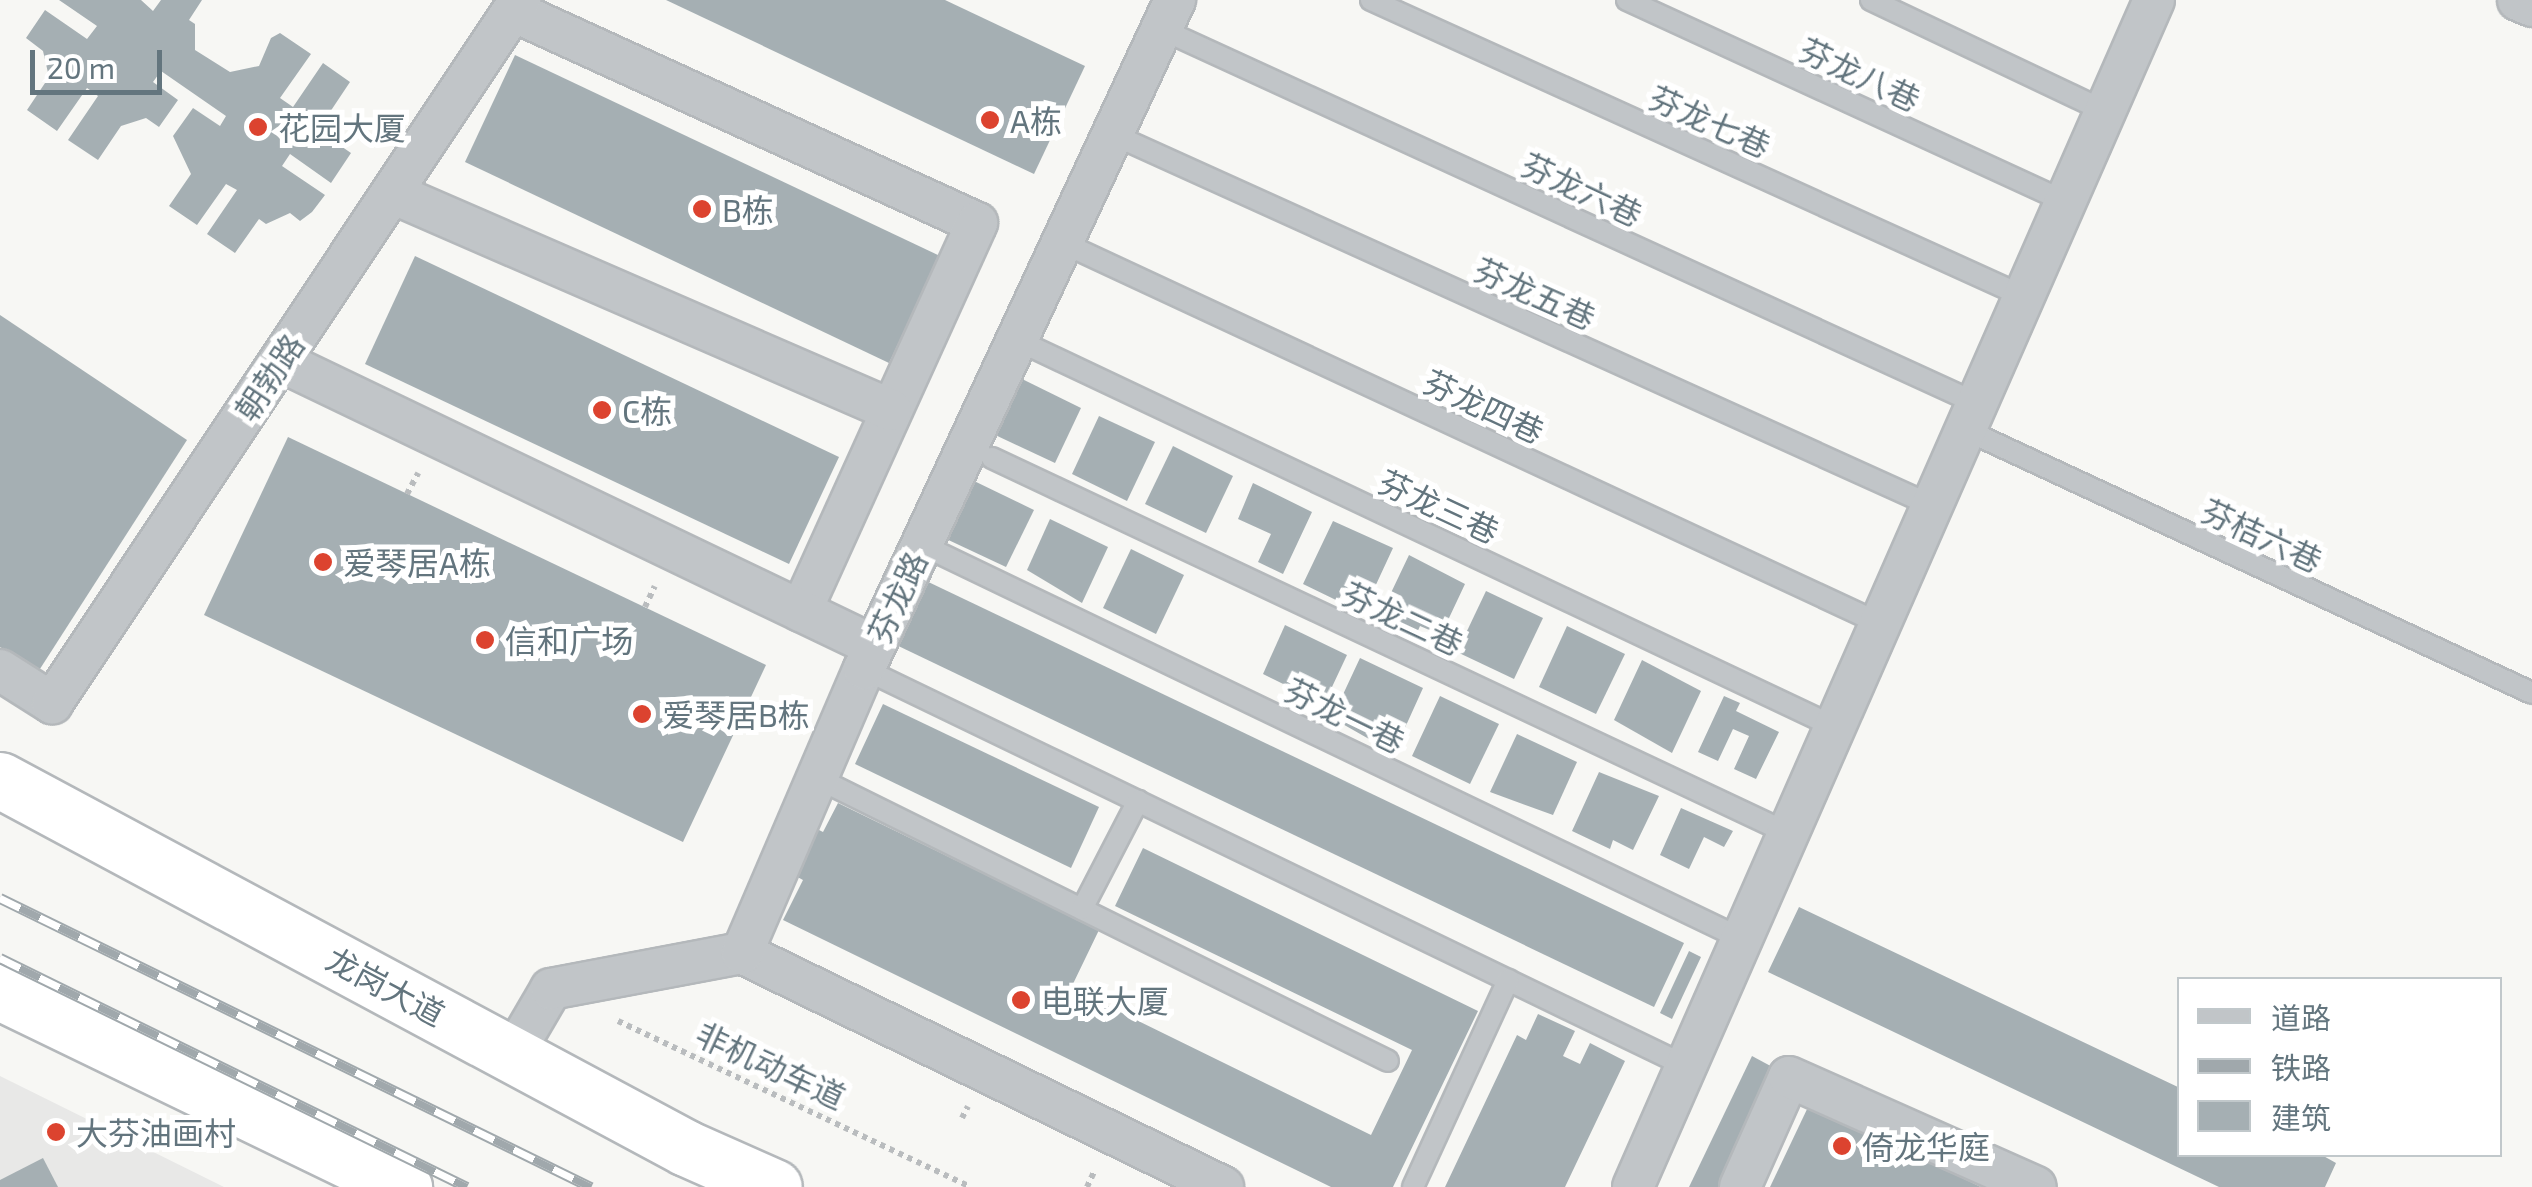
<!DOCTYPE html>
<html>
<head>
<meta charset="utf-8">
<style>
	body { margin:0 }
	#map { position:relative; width:2532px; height:1187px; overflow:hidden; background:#f7f7f4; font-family:"Exo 2","Noto Sans SC",sans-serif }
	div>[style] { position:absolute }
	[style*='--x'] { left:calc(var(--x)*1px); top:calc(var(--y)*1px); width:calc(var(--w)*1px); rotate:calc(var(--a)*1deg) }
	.built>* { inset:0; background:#e8e8e7 }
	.building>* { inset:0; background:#a5afb3 }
	.path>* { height:6px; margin-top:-3px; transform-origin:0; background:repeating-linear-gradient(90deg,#b9bcbe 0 5px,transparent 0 10px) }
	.roads { filter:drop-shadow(2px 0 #b4b8bb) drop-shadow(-2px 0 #b4b8bb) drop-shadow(0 2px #b4b8bb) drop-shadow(0 -2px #b4b8bb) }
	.service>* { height:20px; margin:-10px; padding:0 10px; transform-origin:10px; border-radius:10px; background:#c1c5c8 }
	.minor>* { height:40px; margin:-20px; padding:0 20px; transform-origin:20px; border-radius:20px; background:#c1c5c8 }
	.trunk>* { height:55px; margin:-27.5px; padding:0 27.5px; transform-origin:27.5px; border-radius:27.5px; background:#fff }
	.rail>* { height:11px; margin-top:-5.5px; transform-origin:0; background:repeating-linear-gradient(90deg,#fff 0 22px,#a0a8ac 0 44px); box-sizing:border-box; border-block:2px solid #a0a8ac }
	.dots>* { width:28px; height:28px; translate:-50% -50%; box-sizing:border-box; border:5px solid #fff; border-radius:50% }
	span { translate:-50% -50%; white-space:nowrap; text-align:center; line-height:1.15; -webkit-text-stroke:10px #fff; paint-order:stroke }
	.street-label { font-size:32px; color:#63757e }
	.poi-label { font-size:32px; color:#63757e }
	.left { translate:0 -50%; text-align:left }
	.legend { position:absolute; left:2177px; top:977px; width:325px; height:180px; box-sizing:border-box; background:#fff; border:2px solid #c1c8cb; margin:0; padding:12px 18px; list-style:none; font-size:30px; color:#63757e }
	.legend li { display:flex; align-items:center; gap:20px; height:50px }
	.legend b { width:50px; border:2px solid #c1c8cb }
	.scale { position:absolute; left:30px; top:50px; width:132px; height:45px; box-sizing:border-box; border:5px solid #63757e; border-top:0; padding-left:12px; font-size:30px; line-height:35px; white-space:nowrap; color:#63757e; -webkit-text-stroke:8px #fff; paint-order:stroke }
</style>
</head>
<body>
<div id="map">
	<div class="built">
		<div style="clip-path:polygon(0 1076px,224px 1187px,0 1187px)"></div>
	</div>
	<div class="building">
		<div style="clip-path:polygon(59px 0,141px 0,153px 11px,161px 0,202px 0,189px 20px,195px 24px,195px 50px,230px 72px,259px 66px,271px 38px,280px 33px,311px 54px,280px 98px,293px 107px,323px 63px,350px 82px,330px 112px,335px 142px,351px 153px,331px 183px,290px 154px,282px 166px,325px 195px,312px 212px,300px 221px,290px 213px,266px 224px,259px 219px,235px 253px,207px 234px,237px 190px,226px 184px,197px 225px,169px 206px,191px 174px,173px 136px,193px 108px,220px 126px,226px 116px,161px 71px,153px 82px,178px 100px,159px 127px,146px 118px,121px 126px,98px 160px,68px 140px,98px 96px,87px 88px,57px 131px,27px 110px,49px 77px,43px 51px,26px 38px,45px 10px,87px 39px,97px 26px)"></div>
		<div style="clip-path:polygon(666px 0,945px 0,1085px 66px,1034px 174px)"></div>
		<div style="clip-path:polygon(515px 55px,940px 256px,889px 363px,465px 162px)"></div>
		<div style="clip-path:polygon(415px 256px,839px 457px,789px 564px,365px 364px)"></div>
		<div style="clip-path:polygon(0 315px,187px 440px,38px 672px,0 647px)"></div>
		<div style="clip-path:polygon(1018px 377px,1081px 408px,1055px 463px,991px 433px)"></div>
		<div style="clip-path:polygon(1099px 416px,1155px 442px,1127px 501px,1072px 474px)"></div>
		<div style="clip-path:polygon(288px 437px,766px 665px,683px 842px,204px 615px)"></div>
		<div style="clip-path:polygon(1173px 446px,1233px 476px,1206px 533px,1145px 504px)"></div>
		<div style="clip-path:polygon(970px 479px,1034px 510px,1006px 567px,942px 537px)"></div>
		<div style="clip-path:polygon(1253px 483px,1312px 512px,1283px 574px,1258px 562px,1271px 534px,1238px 519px)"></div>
		<div style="clip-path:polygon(1050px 519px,1108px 547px,1082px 603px,1027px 570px)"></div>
		<div style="clip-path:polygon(1333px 521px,1393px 548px,1367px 604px,1342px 593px,1338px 601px,1303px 584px)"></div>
		<div style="clip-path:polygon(1131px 549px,1184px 575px,1156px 634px,1103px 608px)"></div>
		<div style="clip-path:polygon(1409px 555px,1465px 584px,1441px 635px,1420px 626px,1416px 635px,1379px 618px)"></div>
		<div style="clip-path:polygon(920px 578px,1684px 943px,1654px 1007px,890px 642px)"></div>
		<div style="clip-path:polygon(1486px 591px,1543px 618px,1514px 679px,1457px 652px)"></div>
		<div style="clip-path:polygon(1285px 625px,1347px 655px,1324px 704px,1263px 674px)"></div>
		<div style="clip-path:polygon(1567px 626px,1625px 654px,1596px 714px,1539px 687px)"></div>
		<div style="clip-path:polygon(1360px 658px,1423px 688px,1399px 741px,1374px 729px,1369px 739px,1332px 718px)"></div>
		<div style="clip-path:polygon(1642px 660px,1701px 691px,1672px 753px,1614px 720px)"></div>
		<div style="clip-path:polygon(1440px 696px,1499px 724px,1470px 784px,1412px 756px)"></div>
		<div style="clip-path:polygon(1724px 696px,1740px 703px,1736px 711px,1779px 732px,1756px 779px,1734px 769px,1749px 736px,1733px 729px,1718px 761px,1698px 752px)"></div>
		<div style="clip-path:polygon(883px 704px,1099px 807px,1071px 868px,855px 764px)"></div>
		<div style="clip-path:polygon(1517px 734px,1577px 762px,1553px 815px,1490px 792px)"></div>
		<div style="clip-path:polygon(1599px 772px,1659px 796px,1633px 850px,1613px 840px,1610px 849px,1572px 831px)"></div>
		<div style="clip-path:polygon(838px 803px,1099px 930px,1071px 988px,1371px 1135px,1412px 1050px,1115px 906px,1143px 848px,1478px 1011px,1393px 1187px,1331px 1187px,783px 920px,803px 880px,792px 874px,815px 828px,823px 832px)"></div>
		<div style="clip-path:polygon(1681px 808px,1733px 831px,1724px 847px,1704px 837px,1689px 869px,1660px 855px)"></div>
		<div style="clip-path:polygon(1799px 907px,2180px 1088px,2180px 1154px,2320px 1154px,2336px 1163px,2325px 1187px,2219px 1187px,1768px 972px)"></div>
		<div style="clip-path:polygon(1689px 951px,1701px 957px,1672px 1019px,1660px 1013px)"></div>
		<div style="clip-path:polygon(1538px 1014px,1575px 1031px,1563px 1056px,1580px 1064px,1590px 1043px,1625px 1061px,1565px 1187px,1445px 1187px,1517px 1035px,1526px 1040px)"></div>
		<div style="clip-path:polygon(1752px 1056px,1778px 1070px,1722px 1187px,1689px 1187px)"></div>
		<div style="clip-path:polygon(1809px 1105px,1981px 1187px,1770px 1187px)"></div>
		<div style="clip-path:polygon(43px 1158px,58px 1187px,0 1187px,0 1180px)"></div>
	</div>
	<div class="path">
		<div style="--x:407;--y:494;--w:24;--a:-62"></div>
		<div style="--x:645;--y:607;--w:23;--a:-65"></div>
		<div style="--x:618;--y:1021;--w:389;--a:25.2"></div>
		<div style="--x:962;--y:1118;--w:13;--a:-63"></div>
		<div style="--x:1087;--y:1187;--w:19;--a:-65"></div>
	</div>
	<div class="roads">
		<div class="service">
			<div style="--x:1371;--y:0;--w:718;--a:24.42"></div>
			<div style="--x:1627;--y:0;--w:484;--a:24.7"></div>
			<div style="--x:1871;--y:0;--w:261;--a:25.4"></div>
			<div style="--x:1161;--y:29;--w:899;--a:24.65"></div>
			<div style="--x:1112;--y:134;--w:901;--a:24.38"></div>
			<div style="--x:1061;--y:242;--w:905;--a:24.98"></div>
			<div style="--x:1017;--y:340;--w:905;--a:25.32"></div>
			<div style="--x:1966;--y:430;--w:624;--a:24.92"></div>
			<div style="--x:992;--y:458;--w:880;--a:25.23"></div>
			<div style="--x:922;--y:545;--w:910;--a:25.66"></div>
			<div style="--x:864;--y:669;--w:913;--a:25.78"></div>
			<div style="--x:817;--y:778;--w:637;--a:26.36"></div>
			<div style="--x:1082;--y:909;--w:122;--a:-62.6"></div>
			<div style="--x:1413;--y:1187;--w:228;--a:-65.3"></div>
		</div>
		<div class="minor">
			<div style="--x:2518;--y:0;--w:15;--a:23"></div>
			<div style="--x:513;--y:11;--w:510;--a:24.56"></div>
			<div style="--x:977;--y:223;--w:426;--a:114.4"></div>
			<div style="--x:392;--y:193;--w:544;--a:23.5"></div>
			<div style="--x:280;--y:361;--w:659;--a:25.63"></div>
			<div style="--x:0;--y:670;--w:62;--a:32.4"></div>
			<div style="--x:52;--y:703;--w:845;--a:-56.35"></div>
			<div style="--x:742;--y:953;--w:535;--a:25.94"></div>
			<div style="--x:513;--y:1054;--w:75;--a:-59.7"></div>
			<div style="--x:551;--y:989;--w:194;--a:-10.7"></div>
			<div style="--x:742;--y:953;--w:309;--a:-66.8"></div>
			<div style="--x:864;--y:669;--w:738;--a:-65.07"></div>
			<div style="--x:1633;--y:1187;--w:1296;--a:-66.3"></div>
			<div style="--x:1740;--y:1187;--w:120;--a:-66"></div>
			<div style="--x:1789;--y:1077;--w:270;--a:24"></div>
		</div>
		<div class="trunk">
			<div style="--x:0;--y:780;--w:778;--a:28.21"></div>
			<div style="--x:686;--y:1148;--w:96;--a:23.9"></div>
			<div style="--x:0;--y:992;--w:449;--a:25.8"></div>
		</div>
	</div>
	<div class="rail">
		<div style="--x:0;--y:898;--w:658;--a:26.06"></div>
		<div style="--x:0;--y:958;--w:520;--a:26.12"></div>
	</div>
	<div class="dots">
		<div style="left:990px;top:120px;background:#dc432f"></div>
		<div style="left:258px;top:127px;background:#dc432f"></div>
		<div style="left:702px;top:209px;background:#dc432f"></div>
		<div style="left:602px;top:410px;background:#dc432f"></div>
		<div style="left:323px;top:562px;background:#dc432f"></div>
		<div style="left:485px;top:640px;background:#dc432f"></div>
		<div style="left:642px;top:714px;background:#dc432f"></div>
		<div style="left:1021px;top:1000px;background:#dc432f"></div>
		<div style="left:56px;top:1132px;background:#dc432f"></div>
		<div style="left:1842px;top:1146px;background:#dc432f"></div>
	</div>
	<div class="street-label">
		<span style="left:1860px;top:74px;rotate:25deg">芬龙八巷</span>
		<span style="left:1710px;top:121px;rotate:24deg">芬龙七巷</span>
		<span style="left:1582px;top:189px;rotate:25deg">芬龙六巷</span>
		<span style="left:1535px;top:293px;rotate:24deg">芬龙五巷</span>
		<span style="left:269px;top:377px;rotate:-56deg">朝勃路</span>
		<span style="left:1484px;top:406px;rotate:25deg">芬龙四巷</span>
		<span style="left:1439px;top:506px;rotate:25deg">芬龙三巷</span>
		<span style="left:2262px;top:535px;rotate:25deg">芬桔六巷</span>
		<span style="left:897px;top:597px;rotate:-65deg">芬龙路</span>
		<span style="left:1403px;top:618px;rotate:25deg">芬龙二巷</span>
		<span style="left:1345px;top:715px;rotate:26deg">芬龙一巷</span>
		<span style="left:386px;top:986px;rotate:28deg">龙岗大道</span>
		<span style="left:771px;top:1065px;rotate:25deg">非机动车道</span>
	</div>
	<div class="poi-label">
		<span class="left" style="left:1010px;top:120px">A栋</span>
		<span class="left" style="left:278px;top:127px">花园大厦</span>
		<span class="left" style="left:722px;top:209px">B栋</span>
		<span class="left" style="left:622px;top:410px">C栋</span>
		<span class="left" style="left:343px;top:562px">爱琴居A栋</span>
		<span class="left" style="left:505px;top:640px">信和广场</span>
		<span class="left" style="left:662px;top:714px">爱琴居B栋</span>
		<span class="left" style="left:1041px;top:1000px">电联大厦</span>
		<span class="left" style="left:76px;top:1132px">大芬油画村</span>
		<span class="left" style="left:1862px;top:1146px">倚龙华庭</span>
	</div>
	<ul class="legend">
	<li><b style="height:12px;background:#c1c5c8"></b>道路</li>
	<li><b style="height:12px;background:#a0a8ac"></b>铁路</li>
	<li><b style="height:28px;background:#a5afb3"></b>建筑</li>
	</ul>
	<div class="scale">20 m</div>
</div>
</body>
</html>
